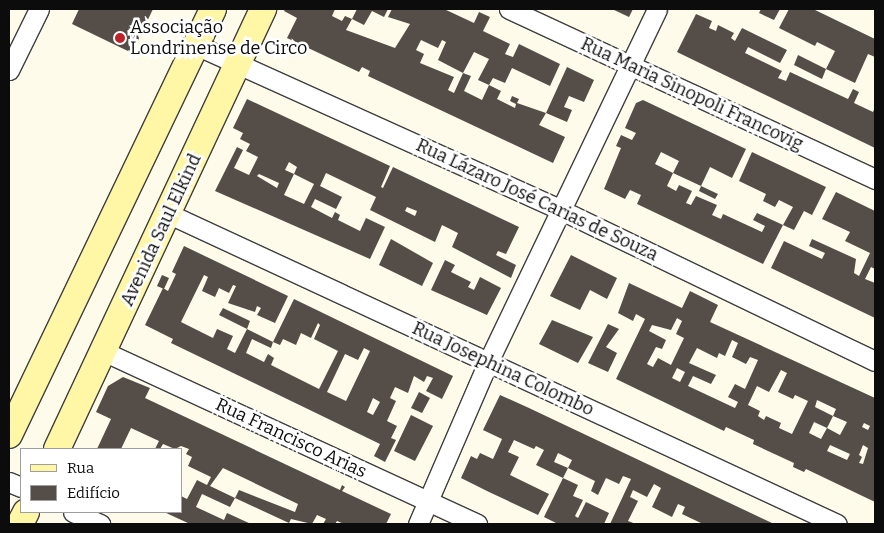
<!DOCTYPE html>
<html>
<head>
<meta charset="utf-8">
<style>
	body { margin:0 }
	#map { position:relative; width:884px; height:533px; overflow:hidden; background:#fffbeb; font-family:Bitter,serif }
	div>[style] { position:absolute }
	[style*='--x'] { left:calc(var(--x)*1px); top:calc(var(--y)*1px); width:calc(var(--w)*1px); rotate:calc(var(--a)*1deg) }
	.building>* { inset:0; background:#544d48 }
	.roads { filter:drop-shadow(1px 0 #3f3f3f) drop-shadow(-1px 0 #3f3f3f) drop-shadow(0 1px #3f3f3f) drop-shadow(0 -1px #3f3f3f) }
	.street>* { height:19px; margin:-9.5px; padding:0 9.5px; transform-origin:9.5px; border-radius:9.5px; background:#fff }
	.secondary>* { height:26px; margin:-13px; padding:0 13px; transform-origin:13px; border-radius:13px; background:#fff6a6 }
	.dots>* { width:14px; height:14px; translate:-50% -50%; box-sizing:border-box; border:2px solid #fff; border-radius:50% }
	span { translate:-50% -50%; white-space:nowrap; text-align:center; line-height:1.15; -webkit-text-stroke:5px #fff; paint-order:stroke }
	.poi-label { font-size:18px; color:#0c0c0c }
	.left { translate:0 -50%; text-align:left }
	.street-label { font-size:18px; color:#0c0c0c }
	.frame { position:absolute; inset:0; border:10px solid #0c0c0c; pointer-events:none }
	.legend { position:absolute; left:20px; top:448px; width:162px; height:65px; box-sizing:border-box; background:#fff; border:1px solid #9e9e9e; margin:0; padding:6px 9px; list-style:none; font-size:15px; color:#0c0c0c }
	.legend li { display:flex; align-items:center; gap:10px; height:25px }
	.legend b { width:25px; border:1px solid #9e9e9e }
</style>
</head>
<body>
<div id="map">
	<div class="building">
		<div style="clip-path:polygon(79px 9px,153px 9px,132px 53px,72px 24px)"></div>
		<div style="clip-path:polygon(evenodd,285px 9px,335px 9px,332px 16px,342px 21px,345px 16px,352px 19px,346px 30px,395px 48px,410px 24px,388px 17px,392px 9px,444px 9px,474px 23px,479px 12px,490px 17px,483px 31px,510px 44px,505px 54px,513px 57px,519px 44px,560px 64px,550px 86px,512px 68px,505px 83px,493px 78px,489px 85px,501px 91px,497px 99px,515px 108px,516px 104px,510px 101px,512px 96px,519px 99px,517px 103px,546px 113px,539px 125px,565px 137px,553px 163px,368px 76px,370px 71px,362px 67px,359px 72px,287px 38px,297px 18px,284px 11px,285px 9px,421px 40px,438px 48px,442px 40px,446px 42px,438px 60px,463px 73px,454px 93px,448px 90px,454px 77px,420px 63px,424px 54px,416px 50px,421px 40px,285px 9px,474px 52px,489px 59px,478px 80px,489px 85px,482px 100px,464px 91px,471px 76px,463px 73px,474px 52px)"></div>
		<div style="clip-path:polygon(357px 9px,388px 9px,384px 17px,372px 11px,364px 25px,352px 19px)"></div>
		<div style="clip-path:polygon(612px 9px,633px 9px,629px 17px)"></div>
		<div style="clip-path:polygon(761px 9px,780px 9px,774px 20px,759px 13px)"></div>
		<div style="clip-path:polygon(789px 9px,813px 9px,875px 39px,875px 57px,868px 54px,855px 83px,826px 69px,835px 51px,817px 42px,815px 46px,779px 28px)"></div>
		<div style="clip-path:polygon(696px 14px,712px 21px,709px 28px,716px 31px,718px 25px,734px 33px,731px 38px,735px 41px,742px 28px,787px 50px,780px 63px,748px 47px,745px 53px,782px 71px,778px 78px,786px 81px,790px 72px,848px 99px,853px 89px,859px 92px,854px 103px,873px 112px,875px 107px,875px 148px,677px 52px)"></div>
		<div style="clip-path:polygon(798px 55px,826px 69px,822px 79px,794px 65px)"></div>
		<div style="clip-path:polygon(567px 67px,594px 80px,584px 102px,569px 96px,564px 107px,572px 110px,567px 122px,546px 113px)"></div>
		<div style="clip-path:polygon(evenodd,247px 99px,390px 166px,381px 187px,383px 188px,393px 167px,519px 227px,506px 254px,498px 251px,496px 255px,516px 265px,511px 278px,452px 247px,458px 233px,442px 225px,435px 242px,370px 210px,376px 197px,326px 173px,320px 186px,342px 197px,336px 209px,315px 199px,311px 207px,332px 218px,335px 212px,340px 215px,338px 220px,360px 231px,366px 218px,385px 227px,370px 259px,215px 191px,237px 147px,243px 150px,234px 168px,249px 175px,258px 157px,246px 151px,250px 144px,240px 139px,243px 133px,233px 128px,247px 99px,289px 162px,297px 167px,294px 174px,285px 170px,289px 162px,247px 99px,259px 174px,279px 183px,277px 188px,257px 176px,259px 174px,247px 99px,294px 174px,314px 184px,304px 204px,284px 195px,294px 174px,247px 99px,407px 207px,417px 211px,415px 216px,405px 211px,407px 207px)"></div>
		<div style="clip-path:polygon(evenodd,643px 100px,746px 149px,732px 178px,710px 167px,701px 186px,673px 173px,667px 186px,676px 191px,679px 185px,692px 191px,686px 203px,691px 205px,696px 196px,717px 205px,712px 215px,721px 219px,723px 214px,762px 232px,765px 226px,753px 220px,757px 213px,783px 225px,763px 264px,637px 204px,641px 195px,630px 190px,625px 199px,604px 189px,621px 148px,616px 146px,621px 135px,632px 140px,636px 133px,625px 128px,636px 103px,643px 100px,661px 152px,679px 161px,673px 173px,655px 164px,661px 152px)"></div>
		<div style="clip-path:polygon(752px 152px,826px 187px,812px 215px,804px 211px,794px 230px,783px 225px,793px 207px,779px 200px,775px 207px,763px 201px,766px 194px,739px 181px)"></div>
		<div style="clip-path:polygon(701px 186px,718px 194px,715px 199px,699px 191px)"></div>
		<div style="clip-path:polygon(836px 192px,875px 211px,875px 269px,871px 267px,865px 279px,875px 283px,875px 318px,771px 268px,784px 241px,822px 259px,825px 253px,809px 246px,812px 239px,856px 259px,854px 273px,859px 276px,870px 253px,845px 241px,850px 232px,822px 219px)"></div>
		<div style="clip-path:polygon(391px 239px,433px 263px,422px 286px,379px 265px)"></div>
		<div style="clip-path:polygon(evenodd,184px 246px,288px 296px,275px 323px,257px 315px,261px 308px,257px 306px,255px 312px,228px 303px,236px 286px,233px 285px,229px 293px,219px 288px,215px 297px,202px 291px,208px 277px,204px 275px,181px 322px,213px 338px,217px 329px,233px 336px,227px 349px,235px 353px,247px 329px,273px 342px,294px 299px,453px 376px,442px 399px,426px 391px,433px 378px,427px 376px,424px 382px,414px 376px,408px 393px,395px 387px,390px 398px,396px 401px,387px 421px,397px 426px,391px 438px,396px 440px,385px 462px,374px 456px,380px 444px,171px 343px,173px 339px,145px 325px,163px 288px,168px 291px,176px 274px,172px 272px,184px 246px,318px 323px,320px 325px,314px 339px,338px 351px,319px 389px,271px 365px,274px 358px,268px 354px,264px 362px,246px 353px,252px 339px,271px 348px,273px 342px,280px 345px,283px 339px,296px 345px,301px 333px,311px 338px,318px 323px,184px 246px,364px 348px,370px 351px,346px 401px,327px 392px,345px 354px,358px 360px,364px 348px,184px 246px,373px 398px,380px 402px,373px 415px,367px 412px,373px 398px)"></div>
		<div style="clip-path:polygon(571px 255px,617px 278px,607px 299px,590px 290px,580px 310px,550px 296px)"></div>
		<div style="clip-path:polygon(445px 260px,455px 265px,451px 272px,471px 282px,468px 287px,474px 290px,480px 277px,501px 288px,487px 315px,431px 290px)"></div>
		<div style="clip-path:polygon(162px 275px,169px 278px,164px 289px,157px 286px)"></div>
		<div style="clip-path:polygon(evenodd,629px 283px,682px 308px,690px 291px,718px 305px,710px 322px,875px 398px,875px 502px,806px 469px,804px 472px,793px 467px,794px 463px,753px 444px,754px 440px,726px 427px,724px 431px,616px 379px,645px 319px,636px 314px,633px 321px,618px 313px,629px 283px,677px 318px,682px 321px,676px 334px,684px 338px,671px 365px,658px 358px,653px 367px,647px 364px,656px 347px,662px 349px,666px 340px,649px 331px,652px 325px,671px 330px,677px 318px,629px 283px,732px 340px,738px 343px,732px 357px,746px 364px,750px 357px,758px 360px,745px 389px,735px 384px,728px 397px,738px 402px,735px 408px,688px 386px,693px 376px,711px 384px,716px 375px,689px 363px,697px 348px,717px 358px,719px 353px,725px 356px,732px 340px,629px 283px,677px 368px,685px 372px,680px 382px,672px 378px,677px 368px,629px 283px,781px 370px,787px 373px,778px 392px,793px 399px,795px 395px,808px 401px,792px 434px,779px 428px,781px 423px,766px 416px,764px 420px,758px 416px,760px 411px,748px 405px,757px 386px,769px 392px,781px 370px,629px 283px,817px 400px,836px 409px,833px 416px,815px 407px,817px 400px,629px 283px,833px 416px,847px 422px,840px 435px,827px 428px,833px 416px,629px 283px,814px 422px,827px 428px,821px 439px,809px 433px,814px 422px,629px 283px,864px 423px,870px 426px,868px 430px,862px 427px,864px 423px,629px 283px,830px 445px,850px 454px,847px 460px,827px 451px,830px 445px,629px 283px,863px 445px,868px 448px,863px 464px,859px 463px,862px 457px,859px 455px,863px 445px)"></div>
		<div style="clip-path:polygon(223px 308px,250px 321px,247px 329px,219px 315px)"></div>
		<div style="clip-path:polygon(552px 320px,593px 337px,578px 363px,539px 344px)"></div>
		<div style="clip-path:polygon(608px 324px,619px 329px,606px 347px,617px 353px,608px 372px,588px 363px)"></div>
		<div style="clip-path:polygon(evenodd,123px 377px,150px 388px,145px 398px,340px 490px,342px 485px,345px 487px,342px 491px,391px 514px,386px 524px,344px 524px,337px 521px,335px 524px,323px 524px,326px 519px,317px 515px,312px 524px,291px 519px,289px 523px,235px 498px,230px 507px,202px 494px,196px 507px,224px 520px,227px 513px,251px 524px,190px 524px,164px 512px,181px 512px,181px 496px,187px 499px,197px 480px,207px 485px,211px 477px,188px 466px,192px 457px,186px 454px,189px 449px,181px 446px,175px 449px,163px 444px,160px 449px,155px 449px,159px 441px,131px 428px,121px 449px,97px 449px,111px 419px,96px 412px,108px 386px,123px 377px,223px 468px,298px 504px,295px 512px,239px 490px,235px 498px,210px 486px,223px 468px)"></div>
		<div style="clip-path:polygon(419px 392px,430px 398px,422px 413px,411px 408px)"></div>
		<div style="clip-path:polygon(evenodd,500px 395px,529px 408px,774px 524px,703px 524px,682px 514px,685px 507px,678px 504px,672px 517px,652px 507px,661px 488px,654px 484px,647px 497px,633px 490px,630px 497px,638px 501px,628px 521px,636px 524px,610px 524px,631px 479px,623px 476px,619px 484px,606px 478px,598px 495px,591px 491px,595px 481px,568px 468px,563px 478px,536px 465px,544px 450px,536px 446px,534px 449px,514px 440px,508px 452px,519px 457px,510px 475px,549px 494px,538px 515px,489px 492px,461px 478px,471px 456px,477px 459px,480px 453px,493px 459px,498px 448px,502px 439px,483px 430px,500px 395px,558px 453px,572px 460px,568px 468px,554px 462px,558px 453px)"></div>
		<div style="clip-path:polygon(411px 415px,433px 426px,415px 461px,394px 451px)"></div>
		<div style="clip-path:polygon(563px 478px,578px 485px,573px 496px,583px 500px,575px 516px,578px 518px,586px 502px,609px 513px,604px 524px,558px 524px,544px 517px)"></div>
	</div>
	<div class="roads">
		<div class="street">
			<div style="--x:509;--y:9;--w:404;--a:24.9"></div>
			<div style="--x:196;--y:45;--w:401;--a:24.3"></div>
			<div style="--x:561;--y:210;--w:348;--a:25.7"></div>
			<div style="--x:9;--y:70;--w:68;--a:-63.8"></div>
			<div style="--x:169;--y:214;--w:736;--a:24.89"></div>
			<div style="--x:105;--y:352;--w:410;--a:24.8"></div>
			<div style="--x:9;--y:482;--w:13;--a:23"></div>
			<div style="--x:73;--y:512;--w:30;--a:24"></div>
			<div style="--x:418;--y:524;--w:176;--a:-66.6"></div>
			<div style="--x:488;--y:362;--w:391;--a:-64.4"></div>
		</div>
		<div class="secondary">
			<div style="--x:9;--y:435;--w:472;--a:-64.4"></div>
			<div style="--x:57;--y:449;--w:486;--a:-64.9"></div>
			<div style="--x:20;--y:524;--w:13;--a:-63"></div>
		</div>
	</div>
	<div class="dots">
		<div style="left:120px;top:38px;background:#bc2328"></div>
	</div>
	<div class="poi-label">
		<span class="left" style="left:130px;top:38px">Associação<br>Londrinense de Circo</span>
	</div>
	<div class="street-label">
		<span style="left:692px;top:94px;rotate:25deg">Rua Maria Sinopoli Francovig</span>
		<span style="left:537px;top:200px;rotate:25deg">Rua Lázaro José Carias de Souza</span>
		<span style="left:161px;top:230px;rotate:-65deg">Avenida Saul Elkind</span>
		<span style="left:503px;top:369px;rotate:25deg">Rua Josephina Colombo</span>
		<span style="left:291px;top:438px;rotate:25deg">Rua Francisco Arias</span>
	</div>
	<div class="frame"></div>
	<ul class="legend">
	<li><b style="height:6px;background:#fff6a6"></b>Rua</li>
	<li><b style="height:14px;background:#544d48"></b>Edifício</li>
	</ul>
</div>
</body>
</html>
